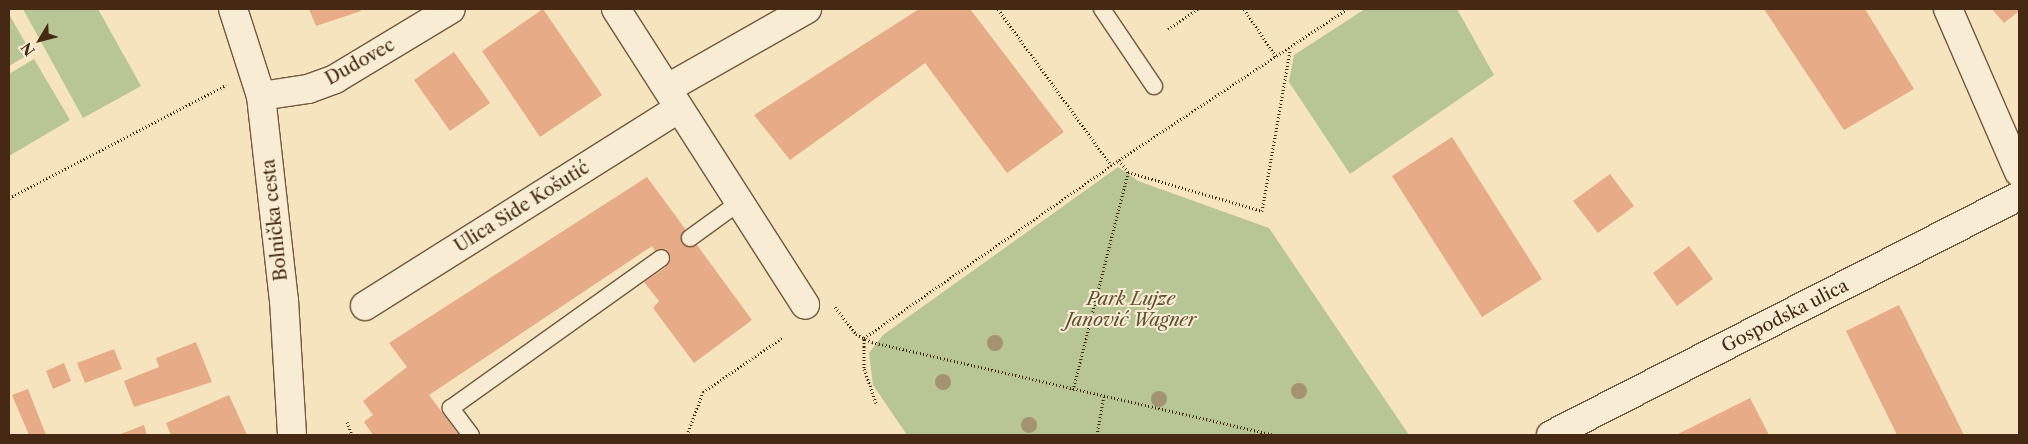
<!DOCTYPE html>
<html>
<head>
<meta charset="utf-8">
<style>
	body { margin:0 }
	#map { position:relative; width:2028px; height:444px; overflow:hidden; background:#f5e4bd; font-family:"Libre Caslon Text",serif }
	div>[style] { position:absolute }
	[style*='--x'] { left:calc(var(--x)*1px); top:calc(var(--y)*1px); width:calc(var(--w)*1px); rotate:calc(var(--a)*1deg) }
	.green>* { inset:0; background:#b8c594 }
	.building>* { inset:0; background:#e7ab88 }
	.path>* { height:3px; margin-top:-1.5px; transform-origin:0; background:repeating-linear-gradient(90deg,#462912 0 1px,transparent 0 3.5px) }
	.roads { filter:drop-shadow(1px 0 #72583d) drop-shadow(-1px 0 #72583d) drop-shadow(0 1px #72583d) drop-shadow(0 -1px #72583d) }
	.lane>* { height:16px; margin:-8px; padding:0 8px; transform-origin:8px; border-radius:8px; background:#f8edd4 }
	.street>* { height:28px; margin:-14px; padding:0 14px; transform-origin:14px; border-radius:14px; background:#f8edd4 }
	.secondary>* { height:28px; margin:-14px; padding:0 14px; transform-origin:14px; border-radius:14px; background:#f8edd4 }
	.trees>* { width:16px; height:16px; margin:-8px; border-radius:50%; background:#a49371 }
	span { translate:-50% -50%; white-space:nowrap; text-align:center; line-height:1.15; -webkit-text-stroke:4px #f8edd4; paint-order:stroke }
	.street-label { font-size:18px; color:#462912 }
	.park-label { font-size:18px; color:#625032; font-style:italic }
	.frame { position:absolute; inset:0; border:10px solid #462912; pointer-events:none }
	.north { position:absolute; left:15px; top:15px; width:50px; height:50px; -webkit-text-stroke:4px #f8edd4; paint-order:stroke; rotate:233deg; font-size:14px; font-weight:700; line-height:20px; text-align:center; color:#462912 }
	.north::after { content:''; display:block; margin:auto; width:18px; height:22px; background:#462912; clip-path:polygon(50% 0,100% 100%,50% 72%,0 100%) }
</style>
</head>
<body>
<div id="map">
	<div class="green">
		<div style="clip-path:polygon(23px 9px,98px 9px,141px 86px,83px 118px)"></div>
		<div style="clip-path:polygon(1365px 9px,1457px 9px,1494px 75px,1350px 174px,1289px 82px,1294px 55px)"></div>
		<div style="clip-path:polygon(9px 14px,31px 53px,9px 66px)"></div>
		<div style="clip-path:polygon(34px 59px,70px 120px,9px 156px,9px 74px)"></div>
		<div style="clip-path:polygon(1118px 167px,1138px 181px,1269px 228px,1409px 435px,907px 435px,873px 385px,869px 353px,883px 335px)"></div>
	</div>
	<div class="building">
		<div style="clip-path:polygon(309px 9px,360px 9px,361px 11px,316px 26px)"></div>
		<div style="clip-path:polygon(543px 9px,602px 95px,540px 137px,482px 51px)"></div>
		<div style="clip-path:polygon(919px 9px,970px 9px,1064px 132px,1007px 173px,925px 63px,790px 160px,754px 115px)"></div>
		<div style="clip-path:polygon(1764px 9px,1865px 9px,1914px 89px,1844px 130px)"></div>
		<div style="clip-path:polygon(1992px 9px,2019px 9px,2019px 11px,2004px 23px)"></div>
		<div style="clip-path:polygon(454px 52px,490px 103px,450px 131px,414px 80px)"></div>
		<div style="clip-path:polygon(1452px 137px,1542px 279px,1482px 317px,1392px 176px)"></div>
		<div style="clip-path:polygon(1610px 174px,1634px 206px,1598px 233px,1573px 201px)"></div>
		<div style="clip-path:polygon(647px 177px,752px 320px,694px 363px,653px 308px,659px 301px,644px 282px,666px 267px,652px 246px,429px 395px,459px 435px,373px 435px,364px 422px,373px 415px,363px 401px,407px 367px,389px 343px)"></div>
		<div style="clip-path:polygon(1689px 246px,1713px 279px,1677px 306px,1653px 273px)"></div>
		<div style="clip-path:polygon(1899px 305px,1964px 435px,1897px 435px,1846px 331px)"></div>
		<div style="clip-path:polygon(196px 342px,212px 382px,134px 407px,124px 381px,159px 367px,156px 358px)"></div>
		<div style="clip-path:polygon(114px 349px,122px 369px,85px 383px,77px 363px)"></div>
		<div style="clip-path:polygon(64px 363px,71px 381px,53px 389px,46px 371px)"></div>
		<div style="clip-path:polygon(28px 389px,46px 435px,29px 435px,12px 395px)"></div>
		<div style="clip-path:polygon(229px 395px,247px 435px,171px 435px,166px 423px)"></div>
		<div style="clip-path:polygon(1750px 398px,1769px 435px,1676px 435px)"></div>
		<div style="clip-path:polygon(144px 425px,147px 435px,118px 435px)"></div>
	</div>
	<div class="path">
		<div style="--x:998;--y:9;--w:193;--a:54.1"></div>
		<div style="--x:1244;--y:9;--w:59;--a:56"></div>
		<div style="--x:1168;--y:29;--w:36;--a:-34"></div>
		<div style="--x:1128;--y:172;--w:140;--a:16.2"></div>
		<div style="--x:1262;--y:211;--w:162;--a:-80.1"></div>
		<div style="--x:9;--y:198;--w:245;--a:-27.5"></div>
		<div style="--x:835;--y:307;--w:34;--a:52"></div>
		<div style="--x:856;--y:334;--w:18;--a:27"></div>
		<div style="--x:872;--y:342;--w:415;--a:13"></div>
		<div style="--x:1073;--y:390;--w:225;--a:-75.8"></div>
		<div style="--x:1128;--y:172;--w:15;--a:-127"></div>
		<div style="--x:876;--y:403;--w:37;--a:-109"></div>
		<div style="--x:864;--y:368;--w:30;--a:-90"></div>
		<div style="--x:864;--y:338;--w:311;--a:-34.9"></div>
		<div style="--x:1119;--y:160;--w:273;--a:-33.5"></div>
		<div style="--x:347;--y:422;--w:14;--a:69"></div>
		<div style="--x:687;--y:435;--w:46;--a:-69.6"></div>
		<div style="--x:703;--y:392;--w:96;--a:-34.4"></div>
		<div style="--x:1097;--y:435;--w:39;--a:-80"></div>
	</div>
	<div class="roads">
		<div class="lane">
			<div style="--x:1102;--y:9;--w:93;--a:56"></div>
			<div style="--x:690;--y:238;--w:58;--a:-35.9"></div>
			<div style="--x:471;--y:435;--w:34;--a:-127"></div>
			<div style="--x:451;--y:408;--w:258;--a:-35.5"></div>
		</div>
		<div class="street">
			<div style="--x:616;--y:9;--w:351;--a:57.4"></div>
			<div style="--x:1948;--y:9;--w:178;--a:66.5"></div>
			<div style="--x:668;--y:88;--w:160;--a:-29.6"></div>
			<div style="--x:261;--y:96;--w:48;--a:-8.5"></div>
			<div style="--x:308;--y:89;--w:29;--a:-20"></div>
			<div style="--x:335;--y:79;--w:135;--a:-31.1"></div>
			<div style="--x:365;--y:306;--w:371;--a:-32.2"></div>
		</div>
		<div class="secondary">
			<div style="--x:233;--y:9;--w:91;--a:72.2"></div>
			<div style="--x:261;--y:96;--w:205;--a:83.6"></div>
			<div style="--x:284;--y:300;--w:135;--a:86.6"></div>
			<div style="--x:1551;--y:435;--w:525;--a:-27.05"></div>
		</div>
	</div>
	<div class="trees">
		<div style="left:995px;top:343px"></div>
		<div style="left:943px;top:382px"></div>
		<div style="left:1299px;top:391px"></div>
		<div style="left:1159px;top:399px"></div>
		<div style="left:1029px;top:425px"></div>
	</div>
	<div class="street-label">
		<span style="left:360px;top:62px;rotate:-29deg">Dudovec</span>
		<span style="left:522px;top:207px;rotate:-32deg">Ulica Side Košutić</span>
		<span style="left:275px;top:220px;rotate:-96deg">Bolnička cesta</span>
		<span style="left:1785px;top:316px;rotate:-27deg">Gospodska ulica</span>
	</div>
	<div class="park-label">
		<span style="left:1131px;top:310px">Park Lujze<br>Janović Wagner</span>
	</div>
	<div class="frame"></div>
	<div class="north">N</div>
</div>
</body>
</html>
